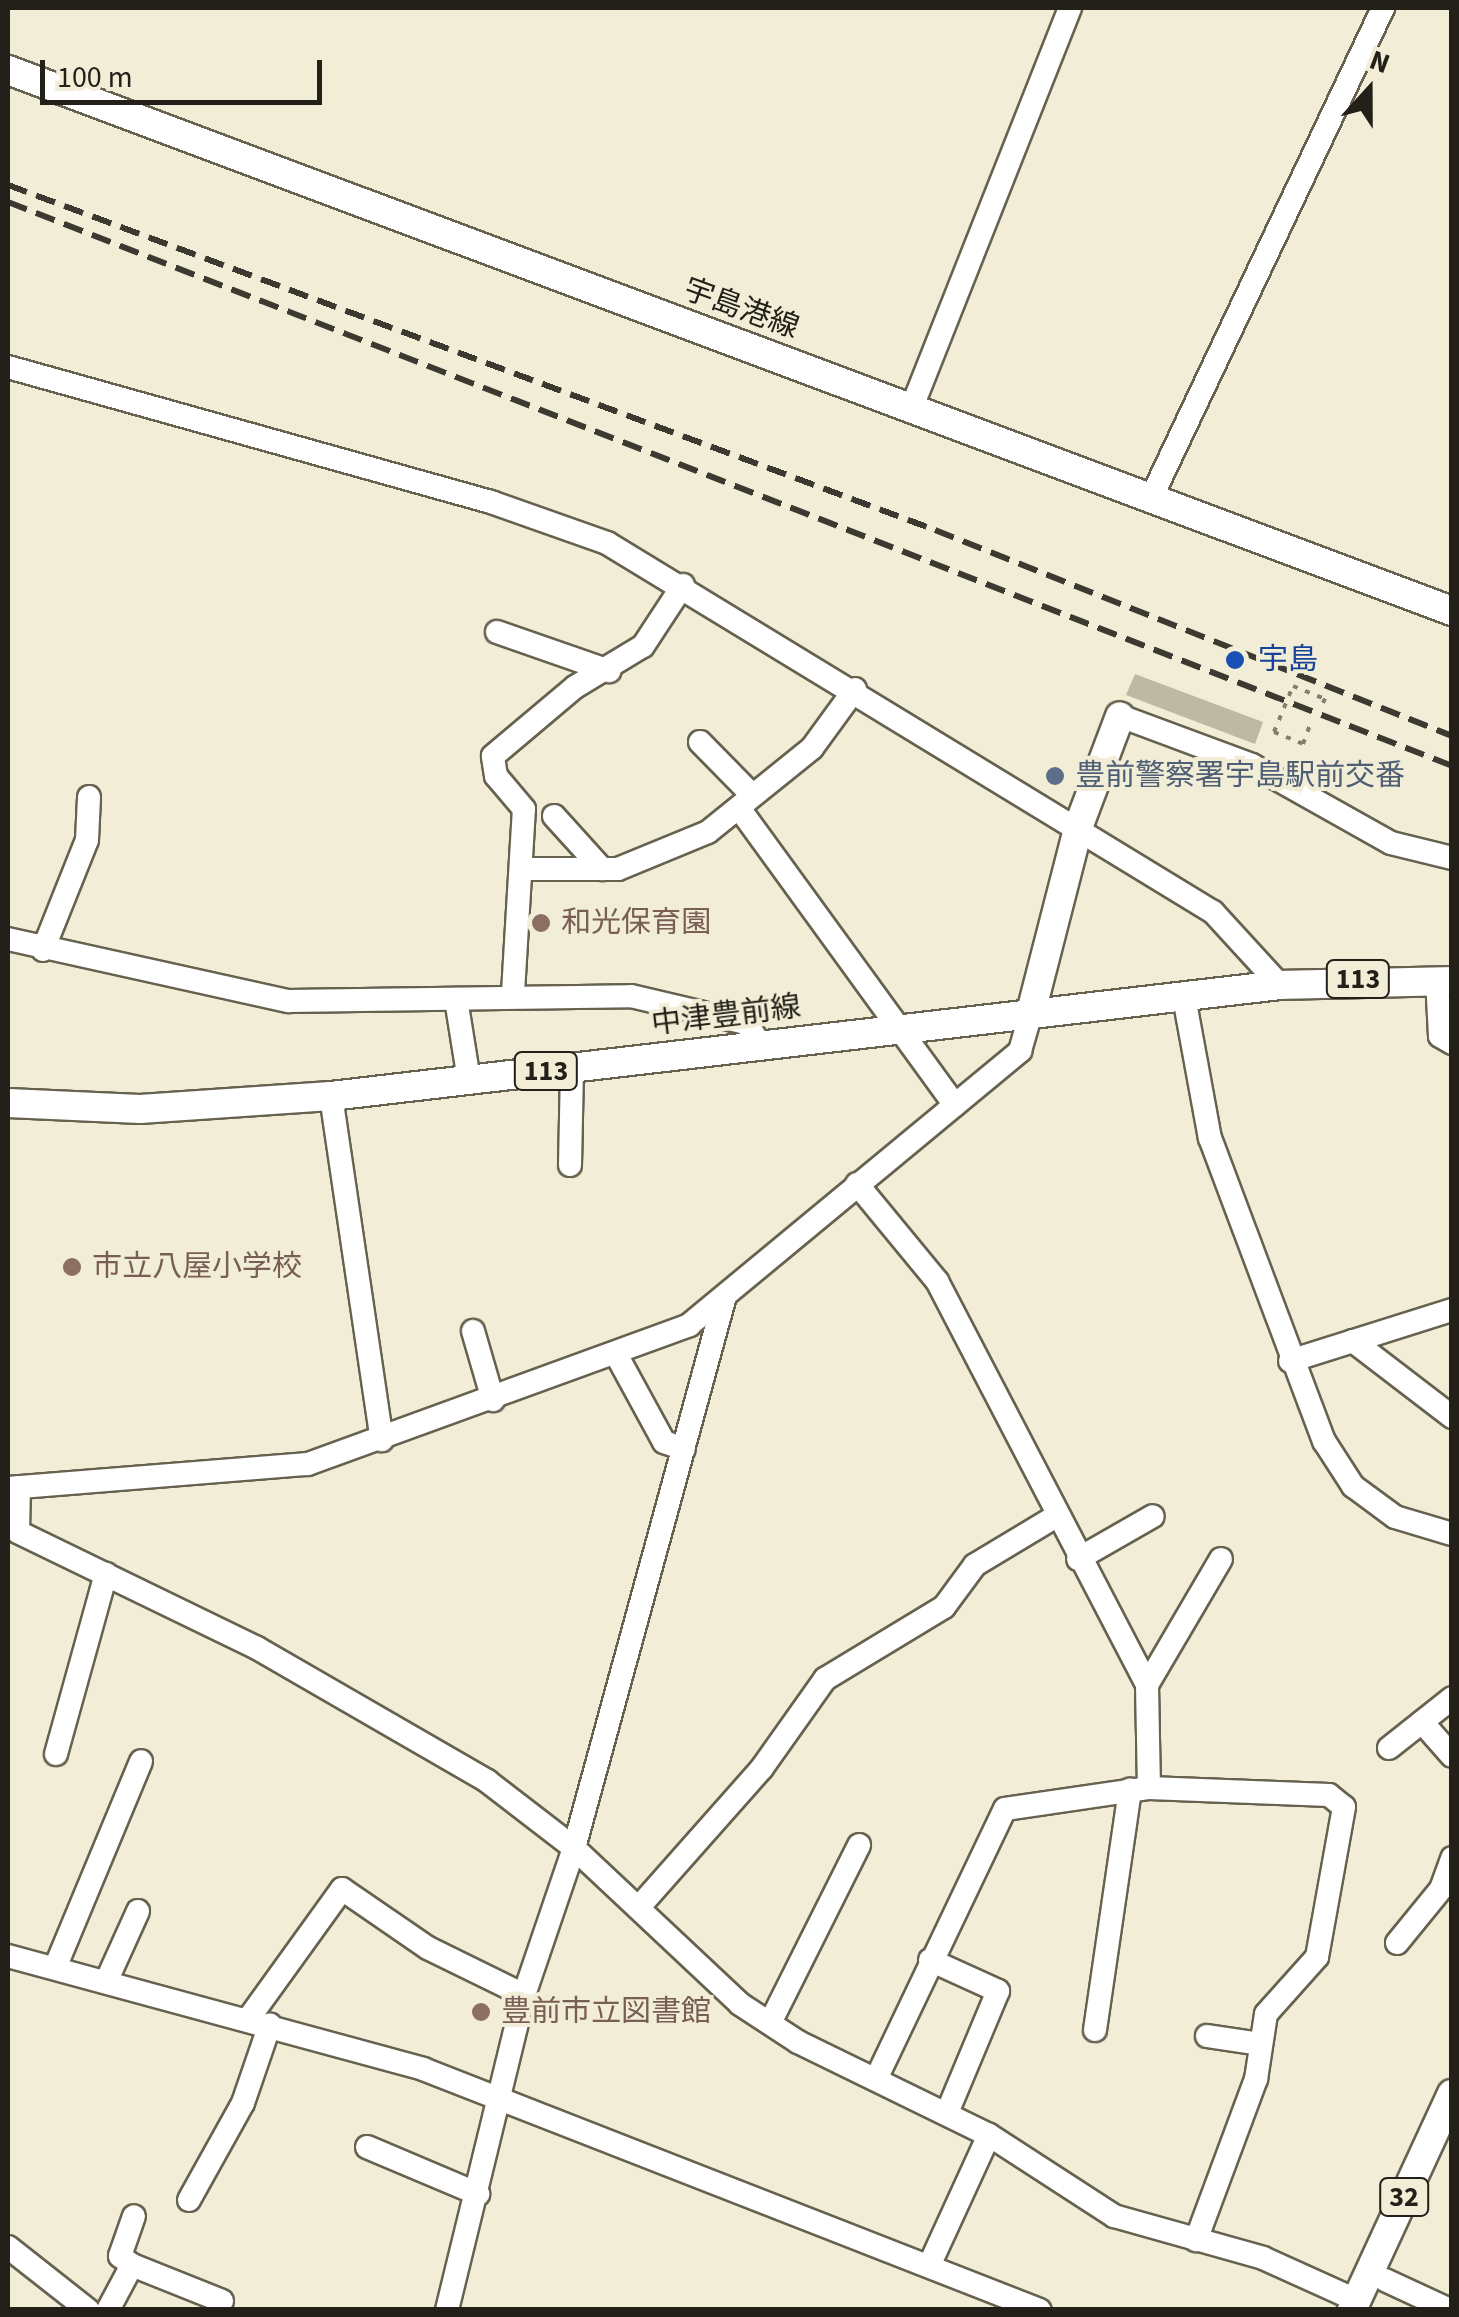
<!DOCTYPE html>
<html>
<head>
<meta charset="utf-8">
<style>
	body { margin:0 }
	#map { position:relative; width:1459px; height:2317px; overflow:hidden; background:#f1edd6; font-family:"Source Sans 3","Noto Sans JP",sans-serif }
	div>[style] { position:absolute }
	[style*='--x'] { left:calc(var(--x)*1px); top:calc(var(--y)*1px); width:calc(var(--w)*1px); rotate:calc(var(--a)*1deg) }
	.building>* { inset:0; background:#bdb9a3 }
	.path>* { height:4px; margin-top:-2px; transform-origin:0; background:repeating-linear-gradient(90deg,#827f70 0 5px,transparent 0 13px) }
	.roads { filter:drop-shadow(2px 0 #66624f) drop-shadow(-2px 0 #66624f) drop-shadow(0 2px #66624f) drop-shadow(0 -2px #66624f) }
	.minor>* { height:22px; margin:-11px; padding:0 11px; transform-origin:11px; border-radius:11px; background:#fff }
	.major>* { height:28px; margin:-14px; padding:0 14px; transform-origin:14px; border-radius:14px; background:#fff }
	.rail>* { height:6px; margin-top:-3px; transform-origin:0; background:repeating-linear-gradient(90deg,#3c3a30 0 20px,transparent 0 30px) }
	.path-bridge>* { height:4px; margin-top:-2px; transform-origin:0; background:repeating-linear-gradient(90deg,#827f70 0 5px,transparent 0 13px) }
	.dots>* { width:28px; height:28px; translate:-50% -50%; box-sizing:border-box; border:5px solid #f1edd6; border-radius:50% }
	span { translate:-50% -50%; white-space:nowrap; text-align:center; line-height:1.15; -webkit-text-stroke:8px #f1edd6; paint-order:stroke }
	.shield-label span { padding:2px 8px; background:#f1edd6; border:2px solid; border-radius:8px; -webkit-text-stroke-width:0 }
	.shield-label { font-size:28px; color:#222018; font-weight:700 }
	.street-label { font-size:30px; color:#222018 }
	.transit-label { font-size:30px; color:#164399 }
	.left { translate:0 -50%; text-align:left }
	.service-label { font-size:30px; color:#4e5e75 }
	.education-label { font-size:30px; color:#785e54 }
	.frame { position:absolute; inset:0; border:10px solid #222018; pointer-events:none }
	.north { position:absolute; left:1319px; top:40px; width:100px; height:100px; -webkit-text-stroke:8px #f1edd6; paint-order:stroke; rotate:21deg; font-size:28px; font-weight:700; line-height:40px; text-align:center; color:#222018 }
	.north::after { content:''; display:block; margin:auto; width:35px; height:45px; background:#222018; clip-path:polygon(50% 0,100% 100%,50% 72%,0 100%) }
	.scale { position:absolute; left:40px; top:60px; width:282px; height:45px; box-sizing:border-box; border:5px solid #222018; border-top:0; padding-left:12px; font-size:30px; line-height:35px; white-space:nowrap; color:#222018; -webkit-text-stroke:8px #f1edd6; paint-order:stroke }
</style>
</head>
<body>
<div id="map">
	<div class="building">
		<div style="clip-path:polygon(1135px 674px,1263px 722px,1255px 744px,1126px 695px)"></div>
	</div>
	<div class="path">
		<div style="--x:1293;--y:686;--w:35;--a:22"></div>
		<div style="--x:1323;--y:703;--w:12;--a:-66"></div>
		<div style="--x:1274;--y:732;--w:31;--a:22"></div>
		<div style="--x:1303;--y:744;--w:20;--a:-70"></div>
	</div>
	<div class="roads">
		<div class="minor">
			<div style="--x:8;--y:367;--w:502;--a:15.62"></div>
			<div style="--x:491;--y:502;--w:123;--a:19.5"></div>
			<div style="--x:607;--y:543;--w:710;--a:31.34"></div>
			<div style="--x:1213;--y:912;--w:99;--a:47.5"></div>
			<div style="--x:912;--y:407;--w:429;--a:-68.4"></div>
			<div style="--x:1153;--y:494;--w:538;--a:-64.67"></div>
			<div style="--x:497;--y:632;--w:119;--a:19.2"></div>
			<div style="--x:1120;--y:716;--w:141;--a:20.4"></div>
			<div style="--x:1252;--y:765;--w:159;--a:29.3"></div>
			<div style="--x:1391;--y:843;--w:63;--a:13.8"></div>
			<div style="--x:700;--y:742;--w:74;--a:45.5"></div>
			<div style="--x:739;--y:808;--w:367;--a:54"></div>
			<div style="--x:554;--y:816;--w:72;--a:47.8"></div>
			<div style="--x:523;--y:869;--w:95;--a:0"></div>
			<div style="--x:618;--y:869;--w:97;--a:-22.3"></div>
			<div style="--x:708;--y:832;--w:134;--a:-38.9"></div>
			<div style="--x:812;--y:748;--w:73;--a:-53.9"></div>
			<div style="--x:8;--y:939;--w:287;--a:12.5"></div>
			<div style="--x:288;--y:1001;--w:343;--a:-0.8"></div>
			<div style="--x:631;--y:996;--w:118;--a:13.2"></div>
			<div style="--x:746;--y:1023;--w:27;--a:56"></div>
			<div style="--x:43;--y:950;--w:118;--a:-68.2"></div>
			<div style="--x:87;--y:840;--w:43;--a:-87.3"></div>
			<div style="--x:1437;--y:979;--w:57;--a:87"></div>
			<div style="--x:1440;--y:1036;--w:14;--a:30"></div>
			<div style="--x:513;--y:993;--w:184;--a:-86.6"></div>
			<div style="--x:524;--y:809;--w:43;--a:-130.3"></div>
			<div style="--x:496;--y:776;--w:20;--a:-99"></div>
			<div style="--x:493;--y:756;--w:107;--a:-40.1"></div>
			<div style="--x:575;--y:687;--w:79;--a:-31.1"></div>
			<div style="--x:643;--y:646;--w:73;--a:-56.7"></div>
			<div style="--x:1184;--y:997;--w:143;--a:79.6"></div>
			<div style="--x:1210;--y:1138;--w:324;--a:69.4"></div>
			<div style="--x:1324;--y:1441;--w:54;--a:57.2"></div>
			<div style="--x:1353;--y:1486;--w:52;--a:36.4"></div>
			<div style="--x:1395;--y:1517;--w:59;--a:16.6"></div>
			<div style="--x:456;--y:999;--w:82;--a:80.9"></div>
			<div style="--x:331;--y:1096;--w:348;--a:81.6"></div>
			<div style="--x:570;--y:1165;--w:97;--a:-88.8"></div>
			<div style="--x:857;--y:1184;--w:126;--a:50.5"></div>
			<div style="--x:937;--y:1281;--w:455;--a:62.5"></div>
			<div style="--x:1147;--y:1685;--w:103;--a:88.9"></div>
			<div style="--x:473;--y:1331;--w:72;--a:73.8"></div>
			<div style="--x:1353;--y:1341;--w:125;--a:37.5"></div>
			<div style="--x:616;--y:1354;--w:100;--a:61.4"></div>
			<div style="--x:664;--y:1442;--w:21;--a:19"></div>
			<div style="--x:1290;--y:1361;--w:170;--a:-17.5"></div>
			<div style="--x:19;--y:1487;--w:45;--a:91.3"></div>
			<div style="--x:18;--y:1532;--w:266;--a:25.9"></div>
			<div style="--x:257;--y:1648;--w:266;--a:30"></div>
			<div style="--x:487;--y:1781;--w:110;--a:37.6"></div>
			<div style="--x:574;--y:1848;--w:228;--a:43.2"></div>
			<div style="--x:740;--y:2004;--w:69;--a:33.2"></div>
			<div style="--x:798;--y:2042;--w:212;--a:26"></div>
			<div style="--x:989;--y:2135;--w:149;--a:32.9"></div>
			<div style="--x:1114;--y:2216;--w:155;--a:15.7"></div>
			<div style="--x:1263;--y:2258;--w:102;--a:24.3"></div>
			<div style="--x:8;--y:1488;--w:301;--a:-4.6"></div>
			<div style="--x:308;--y:1464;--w:406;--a:-20"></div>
			<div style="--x:689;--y:1325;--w:430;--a:-39.6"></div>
			<div style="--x:1020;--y:1051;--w:36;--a:-74"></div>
			<div style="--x:1078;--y:1559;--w:86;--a:-29.8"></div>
			<div style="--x:1147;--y:1685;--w:146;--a:-59.6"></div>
			<div style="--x:1422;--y:1722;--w:45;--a:48.6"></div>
			<div style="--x:1389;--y:1748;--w:80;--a:-38.4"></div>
			<div style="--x:56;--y:1754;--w:187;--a:-74.5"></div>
			<div style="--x:639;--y:1907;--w:186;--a:-48.5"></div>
			<div style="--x:762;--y:1768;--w:109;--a:-54.7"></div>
			<div style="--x:825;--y:1679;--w:139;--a:-31.2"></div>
			<div style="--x:944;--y:1607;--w:52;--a:-53.6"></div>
			<div style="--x:975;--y:1565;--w:93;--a:-31"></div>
			<div style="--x:1397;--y:1943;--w:70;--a:-50.8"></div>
			<div style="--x:1441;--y:1889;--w:33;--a:-70"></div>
			<div style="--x:8;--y:1956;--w:430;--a:15.2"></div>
			<div style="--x:423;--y:2069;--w:662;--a:21.34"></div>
			<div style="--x:930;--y:1960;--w:75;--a:24.5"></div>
			<div style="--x:998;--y:1991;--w:132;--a:112.7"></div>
			<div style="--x:55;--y:1968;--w:224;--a:-67.4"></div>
			<div style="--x:106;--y:1982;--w:78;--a:-65.7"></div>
			<div style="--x:249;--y:2018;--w:159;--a:-54.2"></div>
			<div style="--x:342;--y:1889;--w:104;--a:34.5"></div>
			<div style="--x:428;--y:1948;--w:107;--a:26.1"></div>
			<div style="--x:770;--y:2023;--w:199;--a:-63.4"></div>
			<div style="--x:1095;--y:2030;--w:243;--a:-81.7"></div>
			<div style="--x:1207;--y:2036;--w:54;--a:8.6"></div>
			<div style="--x:877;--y:2077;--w:297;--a:-64.5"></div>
			<div style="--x:1005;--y:1809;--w:146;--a:-8.3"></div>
			<div style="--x:1149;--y:1788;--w:180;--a:2.2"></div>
			<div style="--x:1329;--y:1795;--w:19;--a:39"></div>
			<div style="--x:1344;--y:1807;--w:152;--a:100.2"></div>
			<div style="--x:1317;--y:1957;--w:76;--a:131.8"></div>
			<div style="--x:1266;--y:2014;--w:66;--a:98.7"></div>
			<div style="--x:1256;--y:2079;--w:172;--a:110.4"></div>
			<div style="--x:367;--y:2147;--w:121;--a:22.9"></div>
			<div style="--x:189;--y:2200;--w:111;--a:-60.9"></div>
			<div style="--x:243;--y:2103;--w:83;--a:-71.1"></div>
			<div style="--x:8;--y:2247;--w:102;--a:38.2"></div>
			<div style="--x:132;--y:2265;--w:97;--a:21.8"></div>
			<div style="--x:929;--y:2266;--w:144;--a:-65.4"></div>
			<div style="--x:1385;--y:2280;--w:72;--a:24.8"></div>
			<div style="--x:108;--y:2310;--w:51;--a:-61.9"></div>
			<div style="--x:132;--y:2265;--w:15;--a:-143"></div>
			<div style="--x:120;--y:2256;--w:42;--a:-70.7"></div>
			<div style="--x:447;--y:2310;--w:324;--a:-76.3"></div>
			<div style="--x:524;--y:1995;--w:155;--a:-71.2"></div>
			<div style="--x:574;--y:1848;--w:572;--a:-74.7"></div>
		</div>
		<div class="major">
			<div style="--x:8;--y:70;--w:1542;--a:20.54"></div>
			<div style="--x:1030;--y:1016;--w:197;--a:-75.6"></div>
			<div style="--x:1079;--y:825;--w:116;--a:-69.4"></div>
			<div style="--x:8;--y:1103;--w:132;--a:2.6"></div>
			<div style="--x:140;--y:1109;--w:191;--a:-3.9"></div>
			<div style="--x:331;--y:1096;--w:955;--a:-6.67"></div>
			<div style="--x:1280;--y:985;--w:172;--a:-1.3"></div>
			<div style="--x:1352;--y:2310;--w:238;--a:-65.2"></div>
		</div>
	</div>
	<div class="rail">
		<div style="--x:8;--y:185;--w:989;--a:20.41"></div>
		<div style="--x:935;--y:530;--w:557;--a:21.72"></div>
		<div style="--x:8;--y:202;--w:1550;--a:21.33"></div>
	</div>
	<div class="path-bridge">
		<div style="--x:1274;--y:732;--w:50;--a:-67.6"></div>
	</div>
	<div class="dots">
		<div style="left:1235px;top:660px;background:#1a4fb4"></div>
		<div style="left:1055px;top:776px;background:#5c6f8a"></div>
		<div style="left:541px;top:923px;background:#8d6e63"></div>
		<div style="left:72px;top:1267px;background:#8d6e63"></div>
		<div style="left:481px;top:2012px;background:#8d6e63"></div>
	</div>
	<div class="shield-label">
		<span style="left:1358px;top:979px">113</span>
		<span style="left:546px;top:1071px">113</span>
		<span style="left:1404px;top:2197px">32</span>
	</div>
	<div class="street-label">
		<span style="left:741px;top:309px;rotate:20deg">宇島港線</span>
		<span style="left:726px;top:1016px;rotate:-7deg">中津豊前線</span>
	</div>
	<div class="transit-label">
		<span class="left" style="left:1258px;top:660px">宇島</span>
	</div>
	<div class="service-label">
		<span class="left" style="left:1075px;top:776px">豊前警察署宇島駅前交番</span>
	</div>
	<div class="education-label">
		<span class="left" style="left:561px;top:923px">和光保育園</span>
		<span class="left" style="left:92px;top:1267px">市立八屋小学校</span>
		<span class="left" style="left:501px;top:2012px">豊前市立図書館</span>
	</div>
	<div class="frame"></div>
	<div class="north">N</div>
	<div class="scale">100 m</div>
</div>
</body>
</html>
